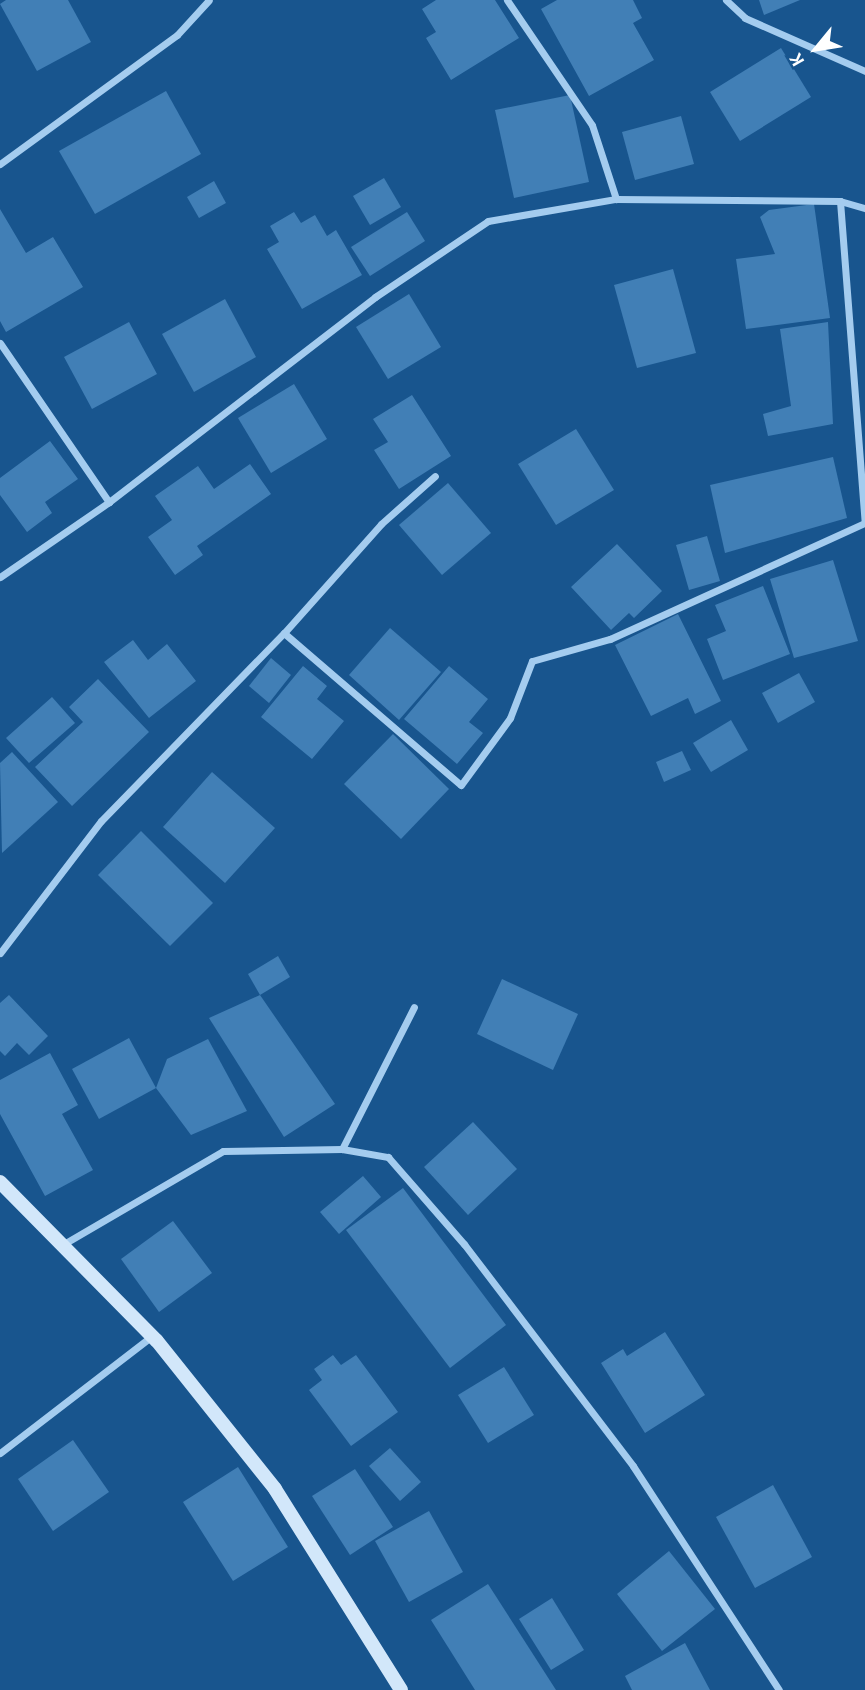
<!DOCTYPE html>
<html>
<head>
<meta charset="utf-8">
<style>
	body { margin:0 }
	#map { position:relative; width:865px; height:1690px; overflow:hidden; background:#18558e; font-family:"Alegreya Sans",sans-serif }
	div>[style] { position:absolute }
	[style*='--x'] { left:calc(var(--x)*1px); top:calc(var(--y)*1px); width:calc(var(--w)*1px); rotate:calc(var(--a)*1deg) }
	.building>* { inset:0; background:#417fb6 }
	.minor>* { height:7px; margin:-3.5px; padding:0 3.5px; transform-origin:3.5px; border-radius:3.5px; background:#a4ccef }
	.secondary>* { height:14px; margin:-7px; padding:0 7px; transform-origin:7px; border-radius:7px; background:#d2e7fa }
	span { translate:-50% -50%; white-space:nowrap; text-align:center; line-height:1.15; -webkit-text-stroke:7px #18558e; paint-order:stroke }
	.north { position:absolute; left:781px; top:14px; width:70px; height:70px; -webkit-text-stroke:5px #18558e; paint-order:stroke; rotate:240deg; font-size:19px; font-weight:700; line-height:28px; text-align:center; color:#fff }
	.north::after { content:''; display:block; margin:auto; width:24px; height:32px; background:#fff; clip-path:polygon(50% 0,100% 100%,50% 72%,0 100%) }
</style>
</head>
<body>
<div id="map">
	<div class="building">
		<div style="clip-path:polygon(6px 0,68px 0,91px 42px,37px 71px,0 4px)"></div>
		<div style="clip-path:polygon(436px 0,495px 0,519px 38px,451px 80px,426px 38px,436px 32px,422px 9px)"></div>
		<div style="clip-path:polygon(557px 0,633px 0,642px 18px,633px 23px,654px 60px,589px 96px,541px 9px)"></div>
		<div style="clip-path:polygon(759px 0,800px 0,764px 15px)"></div>
		<div style="clip-path:polygon(781px 48px,811px 97px,740px 141px,710px 92px)"></div>
		<div style="clip-path:polygon(166px 91px,201px 154px,95px 214px,59px 151px)"></div>
		<div style="clip-path:polygon(570px 95px,589px 182px,514px 198px,495px 110px)"></div>
		<div style="clip-path:polygon(681px 116px,694px 164px,635px 180px,622px 132px)"></div>
		<div style="clip-path:polygon(384px 178px,401px 207px,370px 225px,353px 196px)"></div>
		<div style="clip-path:polygon(214px 181px,226px 203px,199px 218px,187px 197px)"></div>
		<div style="clip-path:polygon(814px 204px,830px 318px,746px 329px,736px 259px,775px 254px,760px 217px,769px 210px)"></div>
		<div style="clip-path:polygon(0 209px,26px 253px,53px 237px,83px 287px,6px 332px,0 321px)"></div>
		<div style="clip-path:polygon(294px 212px,301px 223px,315px 215px,327px 236px,336px 230px,362px 275px,302px 309px,267px 249px,279px 242px,270px 226px)"></div>
		<div style="clip-path:polygon(407px 212px,425px 241px,370px 276px,351px 247px)"></div>
		<div style="clip-path:polygon(673px 269px,696px 353px,637px 368px,614px 285px)"></div>
		<div style="clip-path:polygon(409px 294px,441px 347px,388px 379px,356px 327px)"></div>
		<div style="clip-path:polygon(225px 299px,256px 357px,194px 392px,162px 334px)"></div>
		<div style="clip-path:polygon(129px 322px,157px 374px,92px 409px,64px 357px)"></div>
		<div style="clip-path:polygon(828px 322px,833px 424px,768px 436px,763px 414px,791px 406px,780px 329px)"></div>
		<div style="clip-path:polygon(294px 384px,327px 439px,271px 473px,238px 418px)"></div>
		<div style="clip-path:polygon(412px 395px,451px 456px,399px 489px,374px 450px,388px 442px,373px 419px)"></div>
		<div style="clip-path:polygon(576px 429px,614px 490px,556px 525px,518px 464px)"></div>
		<div style="clip-path:polygon(50px 441px,78px 479px,45px 502px,52px 513px,27px 532px,0 495px,0 478px)"></div>
		<div style="clip-path:polygon(833px 457px,847px 518px,725px 553px,710px 485px)"></div>
		<div style="clip-path:polygon(250px 464px,271px 494px,197px 546px,203px 555px,175px 575px,148px 537px,172px 520px,155px 496px,198px 466px,214px 489px)"></div>
		<div style="clip-path:polygon(448px 483px,491px 533px,442px 575px,399px 525px)"></div>
		<div style="clip-path:polygon(707px 536px,720px 581px,689px 590px,676px 545px)"></div>
		<div style="clip-path:polygon(617px 544px,662px 591px,634px 618px,629px 613px,611px 630px,571px 587px)"></div>
		<div style="clip-path:polygon(833px 560px,858px 641px,794px 658px,770px 579px)"></div>
		<div style="clip-path:polygon(763px 586px,790px 654px,723px 680px,707px 639px,726px 631px,715px 605px)"></div>
		<div style="clip-path:polygon(678px 614px,721px 701px,695px 714px,688px 698px,651px 716px,615px 645px)"></div>
		<div style="clip-path:polygon(390px 628px,441px 672px,399px 720px,349px 675px)"></div>
		<div style="clip-path:polygon(133px 640px,148px 660px,167px 644px,196px 681px,149px 718px,104px 662px)"></div>
		<div style="clip-path:polygon(271px 658px,291px 675px,269px 703px,249px 686px)"></div>
		<div style="clip-path:polygon(303px 666px,327px 686px,317px 699px,344px 721px,312px 759px,261px 717px)"></div>
		<div style="clip-path:polygon(449px 666px,488px 699px,469px 722px,483px 733px,457px 764px,404px 719px)"></div>
		<div style="clip-path:polygon(799px 673px,815px 702px,778px 723px,762px 693px)"></div>
		<div style="clip-path:polygon(98px 679px,149px 732px,72px 806px,35px 767px,83px 722px,69px 707px)"></div>
		<div style="clip-path:polygon(52px 697px,75px 723px,29px 763px,6px 738px)"></div>
		<div style="clip-path:polygon(731px 720px,748px 750px,711px 772px,693px 743px)"></div>
		<div style="clip-path:polygon(393px 734px,449px 789px,401px 839px,344px 784px)"></div>
		<div style="clip-path:polygon(682px 751px,691px 770px,664px 782px,656px 762px)"></div>
		<div style="clip-path:polygon(12px 752px,58px 802px,2px 853px,0 763px)"></div>
		<div style="clip-path:polygon(212px 772px,275px 828px,225px 883px,163px 827px)"></div>
		<div style="clip-path:polygon(141px 831px,213px 903px,170px 946px,98px 875px)"></div>
		<div style="clip-path:polygon(278px 956px,290px 977px,260px 995px,248px 974px)"></div>
		<div style="clip-path:polygon(502px 979px,578px 1014px,553px 1070px,477px 1034px)"></div>
		<div style="clip-path:polygon(9px 995px,48px 1036px,29px 1055px,17px 1043px,5px 1056px,0 1051px,0 1003px)"></div>
		<div style="clip-path:polygon(260px 995px,335px 1104px,284px 1137px,209px 1018px)"></div>
		<div style="clip-path:polygon(129px 1038px,156px 1088px,99px 1119px,72px 1069px)"></div>
		<div style="clip-path:polygon(208px 1039px,247px 1111px,191px 1135px,156px 1088px,167px 1059px)"></div>
		<div style="clip-path:polygon(50px 1053px,78px 1105px,62px 1114px,93px 1170px,45px 1196px,0 1114px,0 1080px)"></div>
		<div style="clip-path:polygon(473px 1122px,517px 1169px,468px 1215px,424px 1167px)"></div>
		<div style="clip-path:polygon(363px 1176px,381px 1197px,339px 1234px,320px 1212px)"></div>
		<div style="clip-path:polygon(403px 1188px,506px 1325px,450px 1368px,346px 1230px)"></div>
		<div style="clip-path:polygon(173px 1221px,212px 1273px,159px 1312px,121px 1259px)"></div>
		<div style="clip-path:polygon(665px 1332px,705px 1395px,645px 1433px,601px 1363px,623px 1349px,627px 1356px)"></div>
		<div style="clip-path:polygon(333px 1355px,341px 1365px,356px 1355px,398px 1412px,351px 1446px,309px 1390px,322px 1380px,314px 1369px)"></div>
		<div style="clip-path:polygon(504px 1367px,534px 1415px,488px 1443px,458px 1395px)"></div>
		<div style="clip-path:polygon(73px 1440px,109px 1492px,53px 1531px,18px 1479px)"></div>
		<div style="clip-path:polygon(390px 1448px,421px 1482px,400px 1501px,369px 1466px)"></div>
		<div style="clip-path:polygon(238px 1467px,288px 1547px,233px 1581px,183px 1502px)"></div>
		<div style="clip-path:polygon(355px 1469px,393px 1527px,350px 1555px,312px 1496px)"></div>
		<div style="clip-path:polygon(773px 1485px,812px 1557px,755px 1588px,716px 1517px)"></div>
		<div style="clip-path:polygon(429px 1511px,463px 1572px,409px 1602px,375px 1541px)"></div>
		<div style="clip-path:polygon(669px 1551px,715px 1609px,662px 1651px,617px 1594px)"></div>
		<div style="clip-path:polygon(488px 1584px,556px 1690px,475px 1690px,431px 1620px)"></div>
		<div style="clip-path:polygon(552px 1598px,584px 1650px,551px 1670px,519px 1619px)"></div>
		<div style="clip-path:polygon(685px 1643px,710px 1690px,632px 1690px,625px 1676px)"></div>
	</div>
	<div class="minor">
		<div style="--x:507;--y:0;--w:151;--a:55.8"></div>
		<div style="--x:592;--y:125;--w:78;--a:72"></div>
		<div style="--x:726;--y:0;--w:26;--a:43"></div>
		<div style="--x:745;--y:18;--w:131;--a:23.8"></div>
		<div style="--x:0;--y:164;--w:219;--a:-36.1"></div>
		<div style="--x:177;--y:35;--w:47;--a:-47.6"></div>
		<div style="--x:840;--y:201;--w:323;--a:85.6"></div>
		<div style="--x:0;--y:343;--w:193;--a:55.6"></div>
		<div style="--x:0;--y:577;--w:132;--a:-34.5"></div>
		<div style="--x:109;--y:502;--w:336;--a:-37.6"></div>
		<div style="--x:375;--y:297;--w:136;--a:-33.9"></div>
		<div style="--x:488;--y:221;--w:130;--a:-9.8"></div>
		<div style="--x:616;--y:199;--w:224;--a:0.5"></div>
		<div style="--x:840;--y:201;--w:26;--a:16"></div>
		<div style="--x:284;--y:633;--w:233;--a:40.7"></div>
		<div style="--x:461;--y:785;--w:83;--a:-53.8"></div>
		<div style="--x:510;--y:718;--w:61;--a:-68.9"></div>
		<div style="--x:532;--y:661;--w:81;--a:-15.8"></div>
		<div style="--x:610;--y:639;--w:280;--a:-24.5"></div>
		<div style="--x:0;--y:953;--w:166;--a:-52.6"></div>
		<div style="--x:101;--y:821;--w:262;--a:-45.8"></div>
		<div style="--x:284;--y:633;--w:146;--a:-48.3"></div>
		<div style="--x:381;--y:524;--w:72;--a:-41.6"></div>
		<div style="--x:342;--y:1149;--w:159;--a:-63.1"></div>
		<div style="--x:62;--y:1245;--w:186;--a:-30.3"></div>
		<div style="--x:223;--y:1151;--w:119;--a:-1"></div>
		<div style="--x:342;--y:1149;--w:47;--a:9.9"></div>
		<div style="--x:388;--y:1157;--w:116;--a:48.9"></div>
		<div style="--x:464;--y:1244;--w:279;--a:52.7"></div>
		<div style="--x:633;--y:1466;--w:267;--a:56.9"></div>
		<div style="--x:0;--y:1453;--w:192;--a:-37.6"></div>
	</div>
	<div class="secondary">
		<div style="--x:0;--y:1182;--w:223;--a:45.4"></div>
		<div style="--x:157;--y:1341;--w:189;--a:51.4"></div>
		<div style="--x:275;--y:1489;--w:237;--a:57.9"></div>
	</div>
	<div class="north">K</div>
</div>
</body>
</html>
